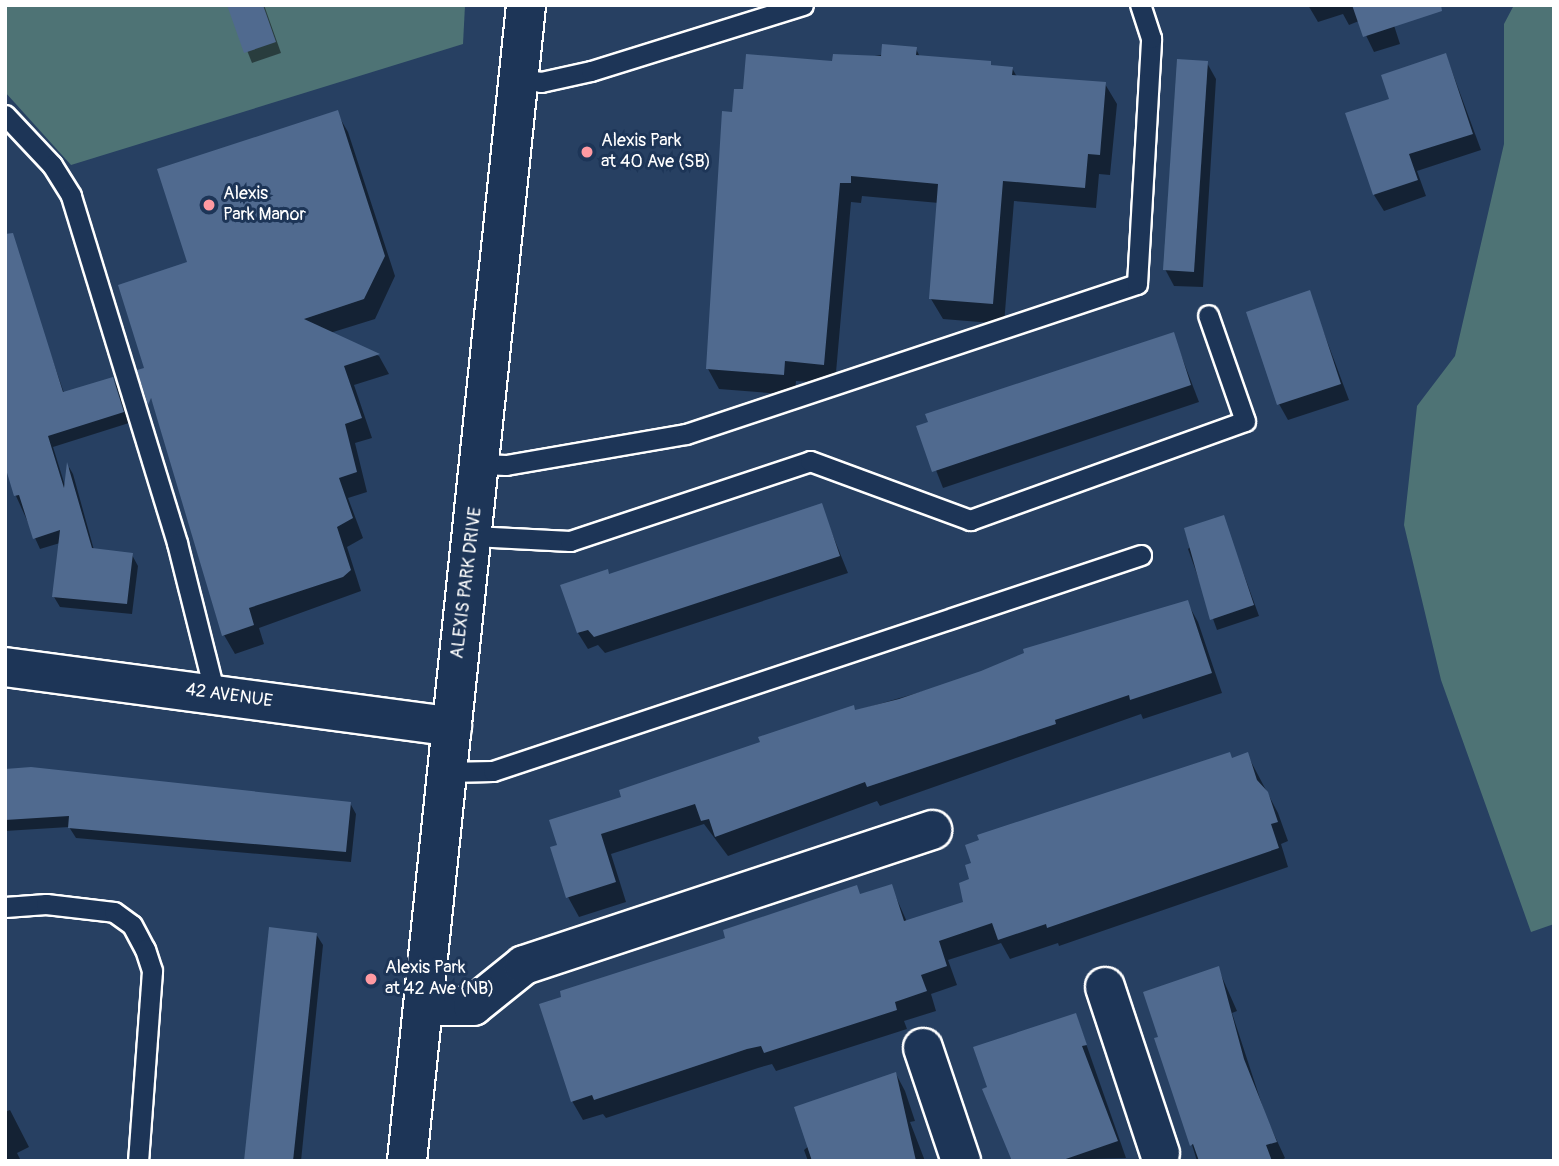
<!DOCTYPE html>
<html>
<head>
<meta charset="utf-8">
<style>
	body { margin:0 }
	#map { position:relative; width:1559px; height:1166px; overflow:hidden; background:#274062; font-family:Pangolin,sans-serif }
	div>[style] { position:absolute }
	[style*='--x'] { left:calc(var(--x)*1px); top:calc(var(--y)*1px); width:calc(var(--w)*1px); rotate:calc(var(--a)*1deg) }
	.green>* { inset:0; background:#4e7375 }
	.shadow>* { inset:0; background:#0007 }
	.building>* { inset:0; background:#506a8f }
	.roads { filter:drop-shadow(2px 0 #fff) drop-shadow(-2px 0 #fff) drop-shadow(0 2px #fff) drop-shadow(0 -2px #fff) }
	.service>* { height:19px; margin:-9.5px; padding:0 9.5px; transform-origin:9.5px; border-radius:9.5px; background:#1d3557 }
	.minor>* { height:38px; margin:-19px; padding:0 19px; transform-origin:19px; border-radius:19px; background:#1d3557 }
	.tertiary>* { height:38px; margin:-19px; padding:0 19px; transform-origin:19px; border-radius:19px; background:#1d3557 }
	.dots>* { width:19px; height:19px; translate:-50% -50%; box-sizing:border-box; border:4px solid #1d3557; border-radius:50% }
	span { translate:-50% -50%; white-space:nowrap; text-align:center; line-height:1.15; -webkit-text-stroke:6px #1d3557; paint-order:stroke }
	.poi-label { font-size:18px; color:#fff }
	.left { translate:0 -50%; text-align:left }
	.street-label { font-size:18px; color:#fff }
	.frame { position:absolute; inset:0; border:7px solid #fff; pointer-events:none }
</style>
</head>
<body>
<div id="map">
	<div class="green">
		<div style="clip-path:polygon(5px 5px,465px 5px,463px 44px,71px 165px,5px 92px)"></div>
		<div style="clip-path:polygon(1514px 5px,1554px 5px,1554px 924px,1531px 932px,1441px 680px,1404px 525px,1417px 406px,1455px 356px,1504px 144px,1504px 24px)"></div>
	</div>
	<div class="shadow">
		<div style="clip-path:polygon(229px 5px,264px 5px,281px 53px,252px 63px)"></div>
		<div style="clip-path:polygon(1308px 5px,1407px 5px,1390px 13px,1400px 44px,1374px 52px,1359px 21px,1349px 25px,1343px 14px,1318px 22px)"></div>
		<div style="clip-path:polygon(916px 49px,920px 57px,1012px 68px,1017px 77px,1105px 84px,1117px 104px,1110px 175px,1099px 174px,1096px 208px,1014px 201px,1004px 324px,943px 319px,931px 299px,939px 203px,862px 196px,861px 203px,851px 202px,835px 384px,796px 381px,795px 395px,719px 389px,708px 369px,734px 114px,744px 91px,833px 63px)"></div>
		<div style="clip-path:polygon(1446px 55px,1481px 150px,1417px 171px,1426px 196px,1384px 211px,1374px 195px,1391px 100px)"></div>
		<div style="clip-path:polygon(1207px 63px,1216px 79px,1203px 287px,1174px 286px,1165px 269px)"></div>
		<div style="clip-path:polygon(337px 113px,348px 132px,395px 276px,375px 319px,330px 333px,379px 356px,389px 374px,354px 385px,372px 438px,355px 443px,367px 492px,348px 498px,363px 538px,347px 547px,361px 591px,259px 628px,264px 644px,235px 654px,224px 635px,157px 412px,139px 371px,146px 369px,190px 263px)"></div>
		<div style="clip-path:polygon(27px 286px,64px 393px,113px 379px,119px 390px,129px 423px,53px 447px,66px 489px,69px 467px,73px 474px,94px 550px,132px 555px,138px 566px,132px 614px,60px 607px,54px 597px,60px 543px,40px 549px,16px 496px,5px 456px)"></div>
		<div style="clip-path:polygon(1309px 293px,1349px 400px,1288px 420px,1279px 404px)"></div>
		<div style="clip-path:polygon(1173px 334px,1199px 402px,943px 488px,919px 427px)"></div>
		<div style="clip-path:polygon(821px 506px,848px 573px,605px 653px,598px 645px,588px 649px,578px 633px,609px 576px)"></div>
		<div style="clip-path:polygon(1223px 517px,1259px 616px,1217px 630px,1188px 549px)"></div>
		<div style="clip-path:polygon(1187px 602px,1198px 622px,1222px 693px,1143px 719px,1141px 714px,880px 806px,877px 801px,728px 856px,704px 824px,611px 854px,626px 902px,579px 917px,568px 897px,552px 849px,623px 798px,855px 711px,955px 682px,1026px 654px,1025px 651px)"></div>
		<div style="clip-path:polygon(1247px 754px,1278px 813px,1288px 841px,1281px 844px,1288px 867px,1059px 946px,1058px 943px,1010px 959px,1001px 943px,948px 960px,957px 985px,931px 994px,936px 1011px,904px 1021px,907px 1029px,776px 1071px,772px 1064px,758px 1068px,606px 1118px,603px 1114px,583px 1120px,572px 1101px,861px 895px,891px 886px,907px 922px,965px 904px)"></div>
		<div style="clip-path:polygon(5px 770px,350px 803px,356px 814px,351px 862px,76px 838px,69px 827px,5px 831px)"></div>
		<div style="clip-path:polygon(316px 934px,323px 945px,301px 1161px,246px 1161px)"></div>
		<div style="clip-path:polygon(1218px 968px,1237px 1011px,1232px 1013px,1266px 1117px,1285px 1158px,1280px 1161px,1197px 1161px,1145px 993px)"></div>
		<div style="clip-path:polygon(1076px 1015px,1126px 1158px,1013px 1161px,984px 1090px)"></div>
		<div style="clip-path:polygon(896px 1074px,905px 1091px,915px 1121px,910px 1122px,925px 1161px,808px 1161px,804px 1150px)"></div>
		<div style="clip-path:polygon(10px 1110px,29px 1147px,17px 1153px,21px 1161px,5px 1161px,5px 1112px)"></div>
	</div>
	<div class="building">
		<div style="clip-path:polygon(227px 5px,263px 5px,276px 42px,244px 53px)"></div>
		<div style="clip-path:polygon(1352px 5px,1441px 5px,1442px 11px,1363px 37px)"></div>
		<div style="clip-path:polygon(882px 44px,917px 47px,916px 55px,991px 61px,991px 65px,1013px 67px,1012px 75px,1106px 82px,1100px 155px,1088px 154px,1085px 188px,1003px 181px,993px 304px,929px 299px,938px 184px,851px 176px,851px 183px,840px 183px,824px 365px,785px 361px,784px 375px,706px 369px,722px 111px,732px 112px,734px 89px,743px 89px,746px 54px,832px 61px,833px 54px,881px 56px)"></div>
		<div style="clip-path:polygon(1446px 53px,1473px 134px,1409px 154px,1418px 180px,1373px 195px,1345px 113px,1389px 99px,1381px 75px)"></div>
		<div style="clip-path:polygon(1177px 59px,1208px 61px,1194px 272px,1163px 270px)"></div>
		<div style="clip-path:polygon(338px 110px,385px 256px,364px 299px,304px 319px,380px 354px,344px 366px,362px 418px,345px 424px,357px 472px,339px 478px,353px 518px,337px 527px,351px 570px,343px 577px,249px 608px,254px 625px,222px 636px,151px 398px,148px 405px,137px 370px,144px 368px,118px 285px,187px 262px,157px 169px)"></div>
		<div style="clip-path:polygon(13px 233px,63px 392px,113px 377px,124px 412px,48px 436px,64px 488px,67px 462px,92px 548px,133px 553px,127px 604px,52px 597px,60px 530px,33px 539px,19px 495px,14px 496px,5px 466px,5px 234px)"></div>
		<div style="clip-path:polygon(1310px 290px,1341px 384px,1277px 405px,1246px 312px)"></div>
		<div style="clip-path:polygon(1174px 332px,1191px 385px,932px 472px,916px 426px,928px 422px,925px 414px)"></div>
		<div style="clip-path:polygon(822px 503px,840px 556px,594px 637px,588px 630px,577px 633px,560px 585px,608px 569px,609px 574px)"></div>
		<div style="clip-path:polygon(1224px 515px,1254px 605px,1210px 620px,1184px 528px)"></div>
		<div style="clip-path:polygon(1188px 600px,1212px 673px,1130px 700px,1129px 695px,1055px 720px,1056px 724px,867px 787px,865px 782px,715px 837px,709px 819px,701px 821px,695px 804px,601px 834px,616px 882px,566px 898px,550px 847px,557px 845px,549px 820px,621px 797px,619px 790px,760px 742px,758px 737px,854px 705px,855px 710px,899px 699px,981px 671px,1024px 653px,1023px 649px)"></div>
		<div style="clip-path:polygon(1230px 752px,1232px 758px,1248px 752px,1257px 780px,1268px 792px,1278px 822px,1271px 824px,1279px 848px,1047px 928px,1046px 924px,998px 940px,992px 923px,939px 941px,947px 966px,921px 975px,927px 991px,895px 1002px,897px 1010px,764px 1053px,761px 1046px,747px 1049px,594px 1100px,592px 1095px,571px 1102px,539px 1004px,561px 997px,560px 991px,725px 938px,723px 930px,857px 885px,860px 894px,892px 884px,904px 921px,963px 902px,959px 883px,969px 879px,965px 865px,971px 863px,965px 845px,979px 840px,977px 835px)"></div>
		<div style="clip-path:polygon(31px 767px,351px 802px,346px 852px,68px 828px,69px 816px,5px 820px,5px 769px)"></div>
		<div style="clip-path:polygon(269px 927px,317px 933px,307px 1030px,293px 1161px,244px 1161px)"></div>
		<div style="clip-path:polygon(1219px 966px,1244px 1059px,1277px 1142px,1266px 1145px,1272px 1161px,1199px 1161px,1193px 1144px,1190px 1146px,1154px 1038px,1158px 1037px,1143px 992px)"></div>
		<div style="clip-path:polygon(1076px 1013px,1087px 1045px,1082px 1046px,1118px 1141px,1060px 1161px,1012px 1161px,982px 1089px,987px 1087px,973px 1047px)"></div>
		<div style="clip-path:polygon(896px 1072px,916px 1161px,812px 1161px,794px 1107px)"></div>
	</div>
	<div class="roads">
		<div class="service">
			<div style="--x:520;--y:79;--w:21;--a:8"></div>
			<div style="--x:541;--y:82;--w:51;--a:-12.4"></div>
			<div style="--x:591;--y:71;--w:222;--a:-17.3"></div>
			<div style="--x:5;--y:115;--w:69;--a:46.8"></div>
			<div style="--x:52;--y:165;--w:36;--a:58"></div>
			<div style="--x:71;--y:196;--w:363;--a:73"></div>
			<div style="--x:177;--y:543;--w:156;--a:75.9"></div>
			<div style="--x:480;--y:464;--w:26;--a:2"></div>
			<div style="--x:506;--y:465;--w:183;--a:-9.8"></div>
			<div style="--x:686;--y:434;--w:475;--a:-18.4"></div>
			<div style="--x:1137;--y:284;--w:246;--a:-86.7"></div>
			<div style="--x:1151;--y:38;--w:35;--a:-108"></div>
			<div style="--x:473;--y:536;--w:97;--a:3"></div>
			<div style="--x:570;--y:541;--w:253;--a:-18.4"></div>
			<div style="--x:810;--y:461;--w:171;--a:20.2"></div>
			<div style="--x:970;--y:520;--w:292;--a:-19.8"></div>
			<div style="--x:1245;--y:421;--w:112;--a:-109.2"></div>
			<div style="--x:447;--y:772;--w:46;--a:-1.2"></div>
			<div style="--x:493;--y:771;--w:683;--a:-18.43"></div>
			<div style="--x:5;--y:907;--w:41;--a:-4.2"></div>
			<div style="--x:46;--y:904;--w:68;--a:6.7"></div>
			<div style="--x:114;--y:912;--w:22;--a:36"></div>
			<div style="--x:132;--y:925;--w:27;--a:62"></div>
			<div style="--x:145;--y:949;--w:23;--a:72"></div>
			<div style="--x:152;--y:971;--w:191;--a:94.2"></div>
		</div>
		<div class="minor">
			<div style="--x:5;--y:667;--w:451;--a:7.6"></div>
			<div style="--x:1105;--y:987;--w:175;--a:71.7"></div>
			<div style="--x:423;--y:1006;--w:50;--a:0"></div>
			<div style="--x:473;--y:1006;--w:65;--a:-38.8"></div>
			<div style="--x:524;--y:965;--w:430;--a:-18.3"></div>
			<div style="--x:923;--y:1048;--w:119;--a:71.4"></div>
		</div>
		<div class="tertiary">
			<div style="--x:407;--y:1161;--w:1162;--a:-84.12"></div>
		</div>
	</div>
	<div class="dots">
		<div style="left:587px;top:152px;background:#ff9aa2"></div>
		<div style="left:209px;top:205px;background:#ff9aa2"></div>
		<div style="left:371px;top:979px;background:#ff9aa2"></div>
	</div>
	<div class="poi-label">
		<span class="left" style="left:601px;top:152px">Alexis Park<br>at 40 Ave (SB)</span>
		<span class="left" style="left:223px;top:205px">Alexis<br>Park Manor</span>
		<span class="left" style="left:385px;top:979px">Alexis Park<br>at 42 Ave (NB)</span>
	</div>
	<div class="street-label">
		<span style="left:467px;top:583px;rotate:-83deg">ALEXIS PARK DRIVE</span>
		<span style="left:229px;top:696px;rotate:8deg">42 AVENUE</span>
	</div>
	<div class="frame"></div>
</div>
</body>
</html>
